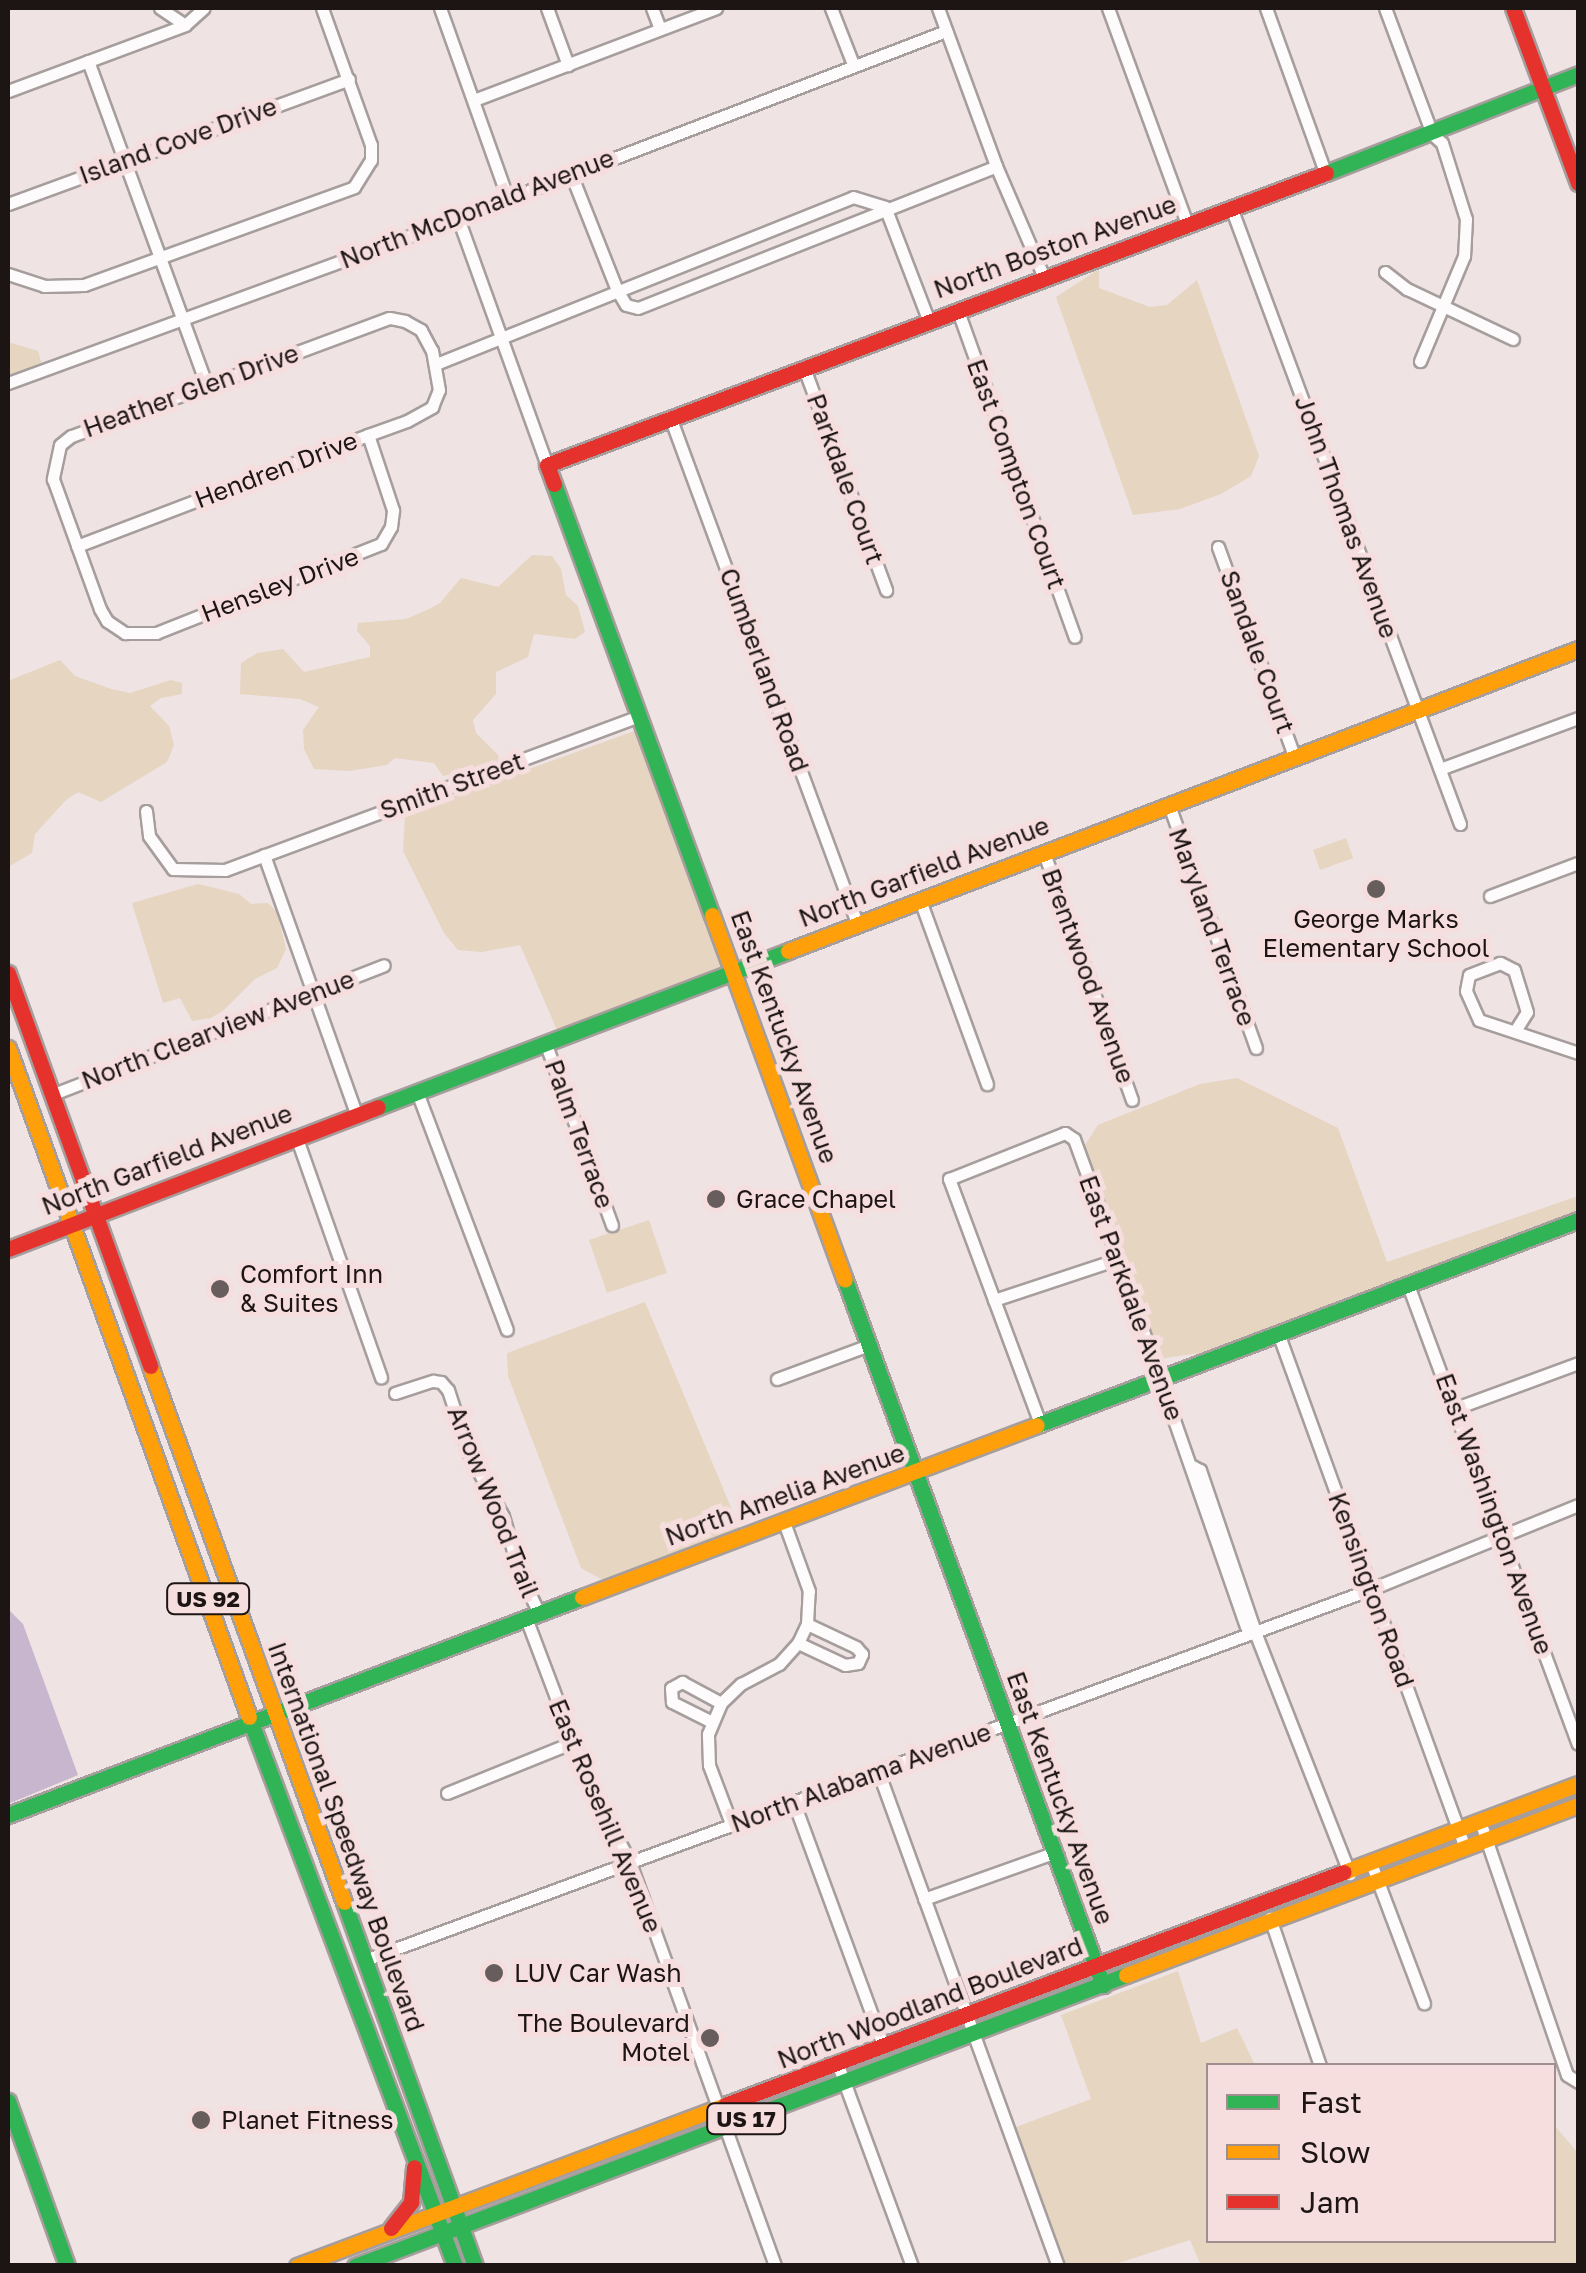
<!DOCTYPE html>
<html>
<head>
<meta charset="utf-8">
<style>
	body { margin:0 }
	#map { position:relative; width:1586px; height:2273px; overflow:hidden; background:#efe3e3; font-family:"Golos Text",sans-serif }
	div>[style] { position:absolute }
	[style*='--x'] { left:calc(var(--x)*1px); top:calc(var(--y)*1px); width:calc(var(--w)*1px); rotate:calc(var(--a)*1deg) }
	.green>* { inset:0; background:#e5d5c1 }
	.water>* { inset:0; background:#c8b5ce }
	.roads { filter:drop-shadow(2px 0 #a69d9d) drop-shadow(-2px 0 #a69d9d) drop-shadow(0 2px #a69d9d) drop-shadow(0 -2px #a69d9d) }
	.street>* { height:11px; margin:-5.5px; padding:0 5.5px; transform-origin:5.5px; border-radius:5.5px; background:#fdfbfb }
	.fast>* { height:15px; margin:-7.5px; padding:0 7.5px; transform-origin:7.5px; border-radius:7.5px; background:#30b455 }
	.slow>* { height:15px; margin:-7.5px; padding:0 7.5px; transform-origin:7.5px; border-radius:7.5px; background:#ff9f0a }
	.jam>* { height:15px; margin:-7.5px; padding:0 7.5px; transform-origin:7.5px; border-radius:7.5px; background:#e5322d }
	.dots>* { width:28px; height:28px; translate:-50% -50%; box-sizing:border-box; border:5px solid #f5dedd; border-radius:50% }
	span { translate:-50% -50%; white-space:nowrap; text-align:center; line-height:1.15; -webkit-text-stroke:10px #f5dedd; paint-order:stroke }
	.shield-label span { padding:2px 8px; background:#f5dedd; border:2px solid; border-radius:8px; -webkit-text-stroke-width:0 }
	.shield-label { font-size:22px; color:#1d1514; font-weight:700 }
	.street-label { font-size:25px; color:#1d1514 }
	.poi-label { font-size:25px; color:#1d1514 }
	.left { translate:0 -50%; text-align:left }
	.right { translate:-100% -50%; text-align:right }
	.frame { position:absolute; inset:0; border:10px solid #1d1514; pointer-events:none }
	.legend { position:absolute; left:1206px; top:2063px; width:350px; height:180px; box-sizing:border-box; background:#f5dedd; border:2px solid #9f8e8d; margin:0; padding:12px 18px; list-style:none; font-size:30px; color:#1d1514 }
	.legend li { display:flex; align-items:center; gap:20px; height:50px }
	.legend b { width:50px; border:2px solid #9f8e8d }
</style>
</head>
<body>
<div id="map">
	<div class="green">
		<div style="clip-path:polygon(1099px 269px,1099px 288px,1150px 307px,1167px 305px,1197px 280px,1259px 456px,1251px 476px,1221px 494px,1180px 509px,1133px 515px,1056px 297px)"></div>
		<div style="clip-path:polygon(8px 342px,38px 351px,42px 365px,8px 378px)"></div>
		<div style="clip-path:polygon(532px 555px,552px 556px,561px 569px,566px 595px,578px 606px,585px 632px,575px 639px,534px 634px,528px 657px,496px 672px,496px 694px,473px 720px,476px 733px,499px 756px,497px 764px,443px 776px,434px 763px,395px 758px,387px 765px,349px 771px,314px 769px,304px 749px,303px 730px,319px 707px,300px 699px,240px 694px,241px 663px,257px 653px,283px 649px,304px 672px,370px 657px,370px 646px,357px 631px,358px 623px,406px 619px,429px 609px,440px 603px,461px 578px,498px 587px)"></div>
		<div style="clip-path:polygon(60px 660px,75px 676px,111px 689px,130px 693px,171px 680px,182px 683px,182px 694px,161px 698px,150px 706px,169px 726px,174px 745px,167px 762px,101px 802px,78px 792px,66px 800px,35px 834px,32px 853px,8px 867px,8px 681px)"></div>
		<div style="clip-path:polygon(637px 730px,726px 969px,558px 1032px,520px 945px,482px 952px,458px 950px,444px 933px,403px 851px,405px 814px)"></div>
		<div style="clip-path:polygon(1346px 838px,1353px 858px,1320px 870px,1313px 850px)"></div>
		<div style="clip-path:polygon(198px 884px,239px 894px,251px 904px,268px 903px,277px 912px,286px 949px,277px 968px,255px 979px,224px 1010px,211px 1018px,192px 1021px,180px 998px,163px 1003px,132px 903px)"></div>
		<div style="clip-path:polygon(1237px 1078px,1338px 1128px,1387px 1262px,1578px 1196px,1578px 1215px,1221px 1350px,1158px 1359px,1085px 1145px,1098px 1125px,1200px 1084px)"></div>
		<div style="clip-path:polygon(649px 1220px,667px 1273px,607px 1293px,589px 1240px)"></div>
		<div style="clip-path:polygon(645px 1302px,740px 1529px,603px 1580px,581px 1568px,508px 1376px,507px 1353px)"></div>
		<div style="clip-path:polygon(1178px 1971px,1201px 2043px,1237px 2028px,1255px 2065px,1208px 2066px,1208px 2240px,1554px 2240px,1554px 2125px,1578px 2153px,1578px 2265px,1201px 2265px,1190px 2240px,1112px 2265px,1064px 2265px,1013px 2128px,1091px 2099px,1061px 2015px)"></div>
	</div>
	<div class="water">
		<div style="clip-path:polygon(8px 1609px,23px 1624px,78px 1775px,8px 1804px)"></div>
	</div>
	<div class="roads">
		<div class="street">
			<div style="--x:160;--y:8;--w:30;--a:34"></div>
			<div style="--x:440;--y:8;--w:203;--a:70.4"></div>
			<div style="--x:547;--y:8;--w:61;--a:69.8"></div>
			<div style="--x:652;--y:8;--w:22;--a:69"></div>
			<div style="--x:831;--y:8;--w:60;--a:68.6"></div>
			<div style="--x:938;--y:8;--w:168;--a:69.8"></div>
			<div style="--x:996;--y:166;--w:124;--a:66.7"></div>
			<div style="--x:1108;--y:8;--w:233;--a:69.9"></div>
			<div style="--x:1266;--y:8;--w:177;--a:70.2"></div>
			<div style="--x:1385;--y:8;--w:134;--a:69.5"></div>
			<div style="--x:1432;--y:134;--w:13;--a:42"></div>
			<div style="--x:1442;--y:143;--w:80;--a:72.5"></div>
			<div style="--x:1466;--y:219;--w:37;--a:93"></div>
			<div style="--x:1464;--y:256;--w:114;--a:112.7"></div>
			<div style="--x:88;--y:61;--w:346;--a:69.9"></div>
			<div style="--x:8;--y:91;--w:189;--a:-20.4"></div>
			<div style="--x:185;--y:25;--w:25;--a:-42"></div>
			<div style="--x:474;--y:100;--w:259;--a:-20.8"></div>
			<div style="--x:571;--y:174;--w:125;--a:68.4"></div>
			<div style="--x:617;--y:290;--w:17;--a:59"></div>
			<div style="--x:626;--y:305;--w:12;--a:14"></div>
			<div style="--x:638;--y:308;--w:385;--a:-21.6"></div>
			<div style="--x:8;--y:204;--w:363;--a:-20.1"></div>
			<div style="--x:885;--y:207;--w:120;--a:69"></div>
			<div style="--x:1232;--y:210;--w:655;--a:69.63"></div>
			<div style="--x:458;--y:218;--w:263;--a:70.2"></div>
			<div style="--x:1385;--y:272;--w:28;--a:38"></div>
			<div style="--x:1407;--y:289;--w:117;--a:25.3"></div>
			<div style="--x:8;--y:274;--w:38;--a:18"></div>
			<div style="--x:44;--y:286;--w:40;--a:-1.4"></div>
			<div style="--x:84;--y:285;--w:287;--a:-19.9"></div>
			<div style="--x:354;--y:187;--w:32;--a:-58"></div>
			<div style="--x:371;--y:160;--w:15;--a:-90"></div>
			<div style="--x:371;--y:145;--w:145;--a:-109.7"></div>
			<div style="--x:958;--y:311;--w:346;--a:70.3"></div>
			<div style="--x:436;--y:364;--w:449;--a:-21.8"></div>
			<div style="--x:853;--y:197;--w:34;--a:17"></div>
			<div style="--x:804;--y:368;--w:237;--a:69.7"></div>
			<div style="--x:8;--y:383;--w:479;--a:-20.1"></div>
			<div style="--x:458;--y:218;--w:523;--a:-20.97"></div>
			<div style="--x:670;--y:417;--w:539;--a:69.72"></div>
			<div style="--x:77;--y:546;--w:311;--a:-20.9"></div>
			<div style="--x:368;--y:435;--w:41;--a:-19.7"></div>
			<div style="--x:407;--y:421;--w:29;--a:-29"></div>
			<div style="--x:432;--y:407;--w:18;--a:-68"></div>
			<div style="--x:439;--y:390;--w:40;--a:-100"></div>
			<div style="--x:432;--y:351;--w:24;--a:-118"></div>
			<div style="--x:421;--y:330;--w:18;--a:-151"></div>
			<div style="--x:405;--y:321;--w:16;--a:-169"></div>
			<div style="--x:389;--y:318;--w:339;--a:159.6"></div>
			<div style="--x:71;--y:436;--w:14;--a:141"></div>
			<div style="--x:60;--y:445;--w:35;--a:102"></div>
			<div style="--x:53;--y:479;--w:138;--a:70.1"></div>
			<div style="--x:100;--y:609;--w:14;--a:60"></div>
			<div style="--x:107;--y:621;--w:22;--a:34"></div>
			<div style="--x:125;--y:633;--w:31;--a:0"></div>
			<div style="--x:156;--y:633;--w:242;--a:-21.6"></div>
			<div style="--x:381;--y:544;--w:20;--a:-60"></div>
			<div style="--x:391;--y:527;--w:17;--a:-83"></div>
			<div style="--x:393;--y:510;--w:79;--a:-108.4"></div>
			<div style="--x:1218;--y:547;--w:225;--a:70"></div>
			<div style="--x:1440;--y:769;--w:147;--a:-20.3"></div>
			<div style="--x:1169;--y:805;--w:258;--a:70.3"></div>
			<div style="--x:146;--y:811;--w:25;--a:83"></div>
			<div style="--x:149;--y:836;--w:41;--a:54"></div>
			<div style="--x:173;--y:869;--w:52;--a:1.1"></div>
			<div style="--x:225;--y:870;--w:443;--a:-20.4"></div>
			<div style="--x:1044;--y:853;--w:262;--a:70.4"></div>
			<div style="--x:264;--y:855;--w:275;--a:70.4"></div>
			<div style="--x:1490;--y:896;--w:94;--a:-20.6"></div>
			<div style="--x:920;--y:900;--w:196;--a:70"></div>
			<div style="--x:1515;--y:1031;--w:22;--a:-58"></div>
			<div style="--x:1527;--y:1012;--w:44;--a:-107.2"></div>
			<div style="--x:1514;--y:970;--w:16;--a:-153"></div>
			<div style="--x:1500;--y:963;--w:33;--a:159"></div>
			<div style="--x:1469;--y:975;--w:16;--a:101"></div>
			<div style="--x:1466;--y:991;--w:32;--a:66"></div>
			<div style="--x:1479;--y:1020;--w:104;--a:18.4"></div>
			<div style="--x:545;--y:1042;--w:195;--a:69.9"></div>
			<div style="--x:417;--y:1092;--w:254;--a:69.3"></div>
			<div style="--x:51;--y:1095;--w:357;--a:-21.3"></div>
			<div style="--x:296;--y:1136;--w:256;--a:70.6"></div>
			<div style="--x:1408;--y:1285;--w:489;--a:69.7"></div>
			<div style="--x:994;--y:1300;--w:131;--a:-18.3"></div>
			<div style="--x:1278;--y:1333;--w:548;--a:70.04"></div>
			<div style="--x:777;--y:1379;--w:98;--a:-20.3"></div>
			<div style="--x:395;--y:1393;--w:40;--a:-18"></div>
			<div style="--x:433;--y:1381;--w:8;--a:7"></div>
			<div style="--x:441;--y:1382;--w:11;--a:49"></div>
			<div style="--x:448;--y:1390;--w:67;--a:71.8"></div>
			<div style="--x:469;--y:1454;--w:71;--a:61.3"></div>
			<div style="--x:503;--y:1516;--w:58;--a:74.1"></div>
			<div style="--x:519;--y:1572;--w:46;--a:64"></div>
			<div style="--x:1456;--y:1408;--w:130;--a:-20.2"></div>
			<div style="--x:1041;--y:1426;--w:264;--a:-110.4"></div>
			<div style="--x:949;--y:1179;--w:125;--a:-21.6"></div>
			<div style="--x:1065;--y:1133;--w:11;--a:34"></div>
			<div style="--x:1074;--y:1139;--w:128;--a:69.9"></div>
			<div style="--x:1118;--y:1259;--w:389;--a:70.8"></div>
			<div style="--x:1246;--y:1626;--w:11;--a:34"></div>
			<div style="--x:1192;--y:1466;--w:9;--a:27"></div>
			<div style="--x:1200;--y:1470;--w:171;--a:71.2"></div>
			<div style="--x:1255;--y:1632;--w:260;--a:68.6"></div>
			<div style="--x:526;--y:1618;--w:181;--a:69.3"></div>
			<div style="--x:590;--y:1787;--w:83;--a:61.9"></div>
			<div style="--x:629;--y:1860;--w:431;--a:70.2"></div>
			<div style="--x:798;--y:1643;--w:52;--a:25.1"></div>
			<div style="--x:845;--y:1665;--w:13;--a:-9"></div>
			<div style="--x:858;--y:1663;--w:10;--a:-66"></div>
			<div style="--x:862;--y:1654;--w:9;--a:-131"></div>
			<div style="--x:856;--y:1647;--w:54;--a:-154.9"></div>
			<div style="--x:712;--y:1722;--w:45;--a:-153.4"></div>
			<div style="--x:672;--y:1702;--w:14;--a:-94"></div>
			<div style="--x:671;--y:1688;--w:13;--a:-29"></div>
			<div style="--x:682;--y:1682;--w:44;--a:28.3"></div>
			<div style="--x:878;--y:1771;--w:527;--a:70.02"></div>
			<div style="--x:447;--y:1793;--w:134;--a:-22"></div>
			<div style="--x:794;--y:1803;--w:260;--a:69.8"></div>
			<div style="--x:1480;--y:1821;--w:268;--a:71.1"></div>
			<div style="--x:1567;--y:2075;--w:13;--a:32"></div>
			<div style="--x:732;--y:1826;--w:65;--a:-110.7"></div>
			<div style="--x:709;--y:1765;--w:31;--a:-92"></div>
			<div style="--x:708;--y:1734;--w:34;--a:-67"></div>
			<div style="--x:721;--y:1703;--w:28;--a:-44"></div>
			<div style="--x:741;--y:1684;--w:43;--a:-27.8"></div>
			<div style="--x:779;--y:1664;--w:28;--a:-48"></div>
			<div style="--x:798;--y:1643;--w:21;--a:-65"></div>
			<div style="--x:807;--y:1624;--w:33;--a:-87"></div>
			<div style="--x:809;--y:1591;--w:73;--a:-109.9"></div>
			<div style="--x:1371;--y:1863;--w:150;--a:69.3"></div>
			<div style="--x:924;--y:1899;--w:137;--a:-19.6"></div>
			<div style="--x:1270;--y:1918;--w:156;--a:71.3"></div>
			<div style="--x:365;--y:1960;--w:1072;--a:-20.24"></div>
			<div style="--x:1371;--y:1589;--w:223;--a:-22.1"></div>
			<div style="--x:838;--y:2065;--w:214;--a:69.8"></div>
		</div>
		<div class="fast">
			<div style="--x:1326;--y:173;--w:271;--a:-21.4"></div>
			<div style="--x:554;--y:484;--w:459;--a:69.9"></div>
			<div style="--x:378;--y:1107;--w:439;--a:-20.8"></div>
			<div style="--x:845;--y:1280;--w:751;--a:69.9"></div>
			<div style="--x:1037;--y:1425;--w:579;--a:-20.75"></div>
			<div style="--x:249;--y:1717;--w:586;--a:69.43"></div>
			<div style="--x:8;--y:1815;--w:614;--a:-20.8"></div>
			<div style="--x:344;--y:1902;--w:387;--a:70.2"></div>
			<div style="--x:8;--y:2101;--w:175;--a:70.3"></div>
			<div style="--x:355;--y:2266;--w:824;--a:-20.68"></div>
		</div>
		<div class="slow">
			<div style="--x:712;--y:915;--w:388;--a:70"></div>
			<div style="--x:788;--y:951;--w:846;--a:-20.92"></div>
			<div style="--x:8;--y:1048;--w:711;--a:70.19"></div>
			<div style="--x:150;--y:1366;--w:570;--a:70.1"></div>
			<div style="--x:582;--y:1597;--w:486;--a:-20.7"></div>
			<div style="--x:1344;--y:1872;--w:250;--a:-20.6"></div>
			<div style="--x:1126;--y:1975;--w:483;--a:-20.6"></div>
			<div style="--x:297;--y:2266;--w:457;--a:-20.6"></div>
		</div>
		<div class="jam">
			<div style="--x:1513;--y:8;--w:187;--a:69.6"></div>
			<div style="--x:554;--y:484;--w:20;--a:-110"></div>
			<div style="--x:547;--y:465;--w:832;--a:-20.55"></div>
			<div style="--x:8;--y:973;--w:418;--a:70.1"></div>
			<div style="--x:8;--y:1249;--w:396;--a:-21"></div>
			<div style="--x:725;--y:2105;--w:661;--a:-20.63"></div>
			<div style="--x:391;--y:2228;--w:33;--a:-52"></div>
			<div style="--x:411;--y:2202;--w:35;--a:-85"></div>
		</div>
	</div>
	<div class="dots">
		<div style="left:1376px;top:889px;background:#665d5c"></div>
		<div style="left:716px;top:1199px;background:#665d5c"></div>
		<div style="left:220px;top:1289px;background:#665d5c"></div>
		<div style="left:494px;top:1973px;background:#665d5c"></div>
		<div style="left:710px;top:2038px;background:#665d5c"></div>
		<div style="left:201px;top:2120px;background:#665d5c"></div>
	</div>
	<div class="shield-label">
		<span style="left:208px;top:1599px">US 92</span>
		<span style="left:746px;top:2119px">US 17</span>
	</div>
	<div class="street-label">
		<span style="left:178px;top:141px;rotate:-20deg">Island Cove Drive</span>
		<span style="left:477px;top:209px;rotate:-21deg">North McDonald Avenue</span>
		<span style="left:1055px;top:247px;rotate:-20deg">North Boston Avenue</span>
		<span style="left:191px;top:391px;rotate:-20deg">Heather Glen Drive</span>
		<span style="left:276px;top:470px;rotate:-21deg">Hendren Drive</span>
		<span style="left:1016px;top:474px;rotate:70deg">East Compton Court</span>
		<span style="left:845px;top:479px;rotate:70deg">Parkdale Court</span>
		<span style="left:1346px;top:517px;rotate:70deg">John Thomas Avenue</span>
		<span style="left:280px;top:585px;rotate:-21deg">Hensley Drive</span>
		<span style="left:1257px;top:652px;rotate:70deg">Sandale Court</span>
		<span style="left:764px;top:670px;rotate:70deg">Cumberland Road</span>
		<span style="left:452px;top:786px;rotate:-20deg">Smith Street</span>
		<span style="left:924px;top:872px;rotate:-21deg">North Garfield Avenue</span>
		<span style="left:1212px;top:927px;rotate:70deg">Maryland Terrace</span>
		<span style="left:1088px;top:976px;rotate:70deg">Brentwood Avenue</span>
		<span style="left:218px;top:1030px;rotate:-21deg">North Clearview Avenue</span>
		<span style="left:784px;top:1037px;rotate:70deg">East Kentucky Avenue</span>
		<span style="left:579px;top:1134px;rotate:70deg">Palm Terrace</span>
		<span style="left:167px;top:1160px;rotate:-21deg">North Garfield Avenue</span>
		<span style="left:1131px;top:1298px;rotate:70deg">East Parkdale Avenue</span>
		<span style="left:785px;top:1495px;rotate:-20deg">North Amelia Avenue</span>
		<span style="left:493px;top:1502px;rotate:68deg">Arrow Wood Trail</span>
		<span style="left:1494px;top:1514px;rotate:70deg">East Washington Avenue</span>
		<span style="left:1371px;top:1590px;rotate:70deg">Kensington Road</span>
		<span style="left:861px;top:1778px;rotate:-20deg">North Alabama Avenue</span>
		<span style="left:1060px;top:1798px;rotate:70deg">East Kentucky Avenue</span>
		<span style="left:605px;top:1816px;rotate:67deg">East Rosehill Avenue</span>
		<span style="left:346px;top:1837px;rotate:70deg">International Speedway Boulevard</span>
		<span style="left:930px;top:2003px;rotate:-21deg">North Woodland Boulevard</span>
	</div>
	<div class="poi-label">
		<span style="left:1376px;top:934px">George Marks<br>Elementary School</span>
		<span class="left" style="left:736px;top:1199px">Grace Chapel</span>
		<span class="left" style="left:240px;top:1289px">Comfort Inn<br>&amp; Suites</span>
		<span class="left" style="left:514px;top:1973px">LUV Car Wash</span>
		<span class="right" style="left:690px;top:2038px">The Boulevard<br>Motel</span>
		<span class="left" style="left:221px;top:2120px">Planet Fitness</span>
	</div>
	<div class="frame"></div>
	<ul class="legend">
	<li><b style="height:12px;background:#30b455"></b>Fast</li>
	<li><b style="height:12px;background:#ff9f0a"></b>Slow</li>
	<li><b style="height:12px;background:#e5322d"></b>Jam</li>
	</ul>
</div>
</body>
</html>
